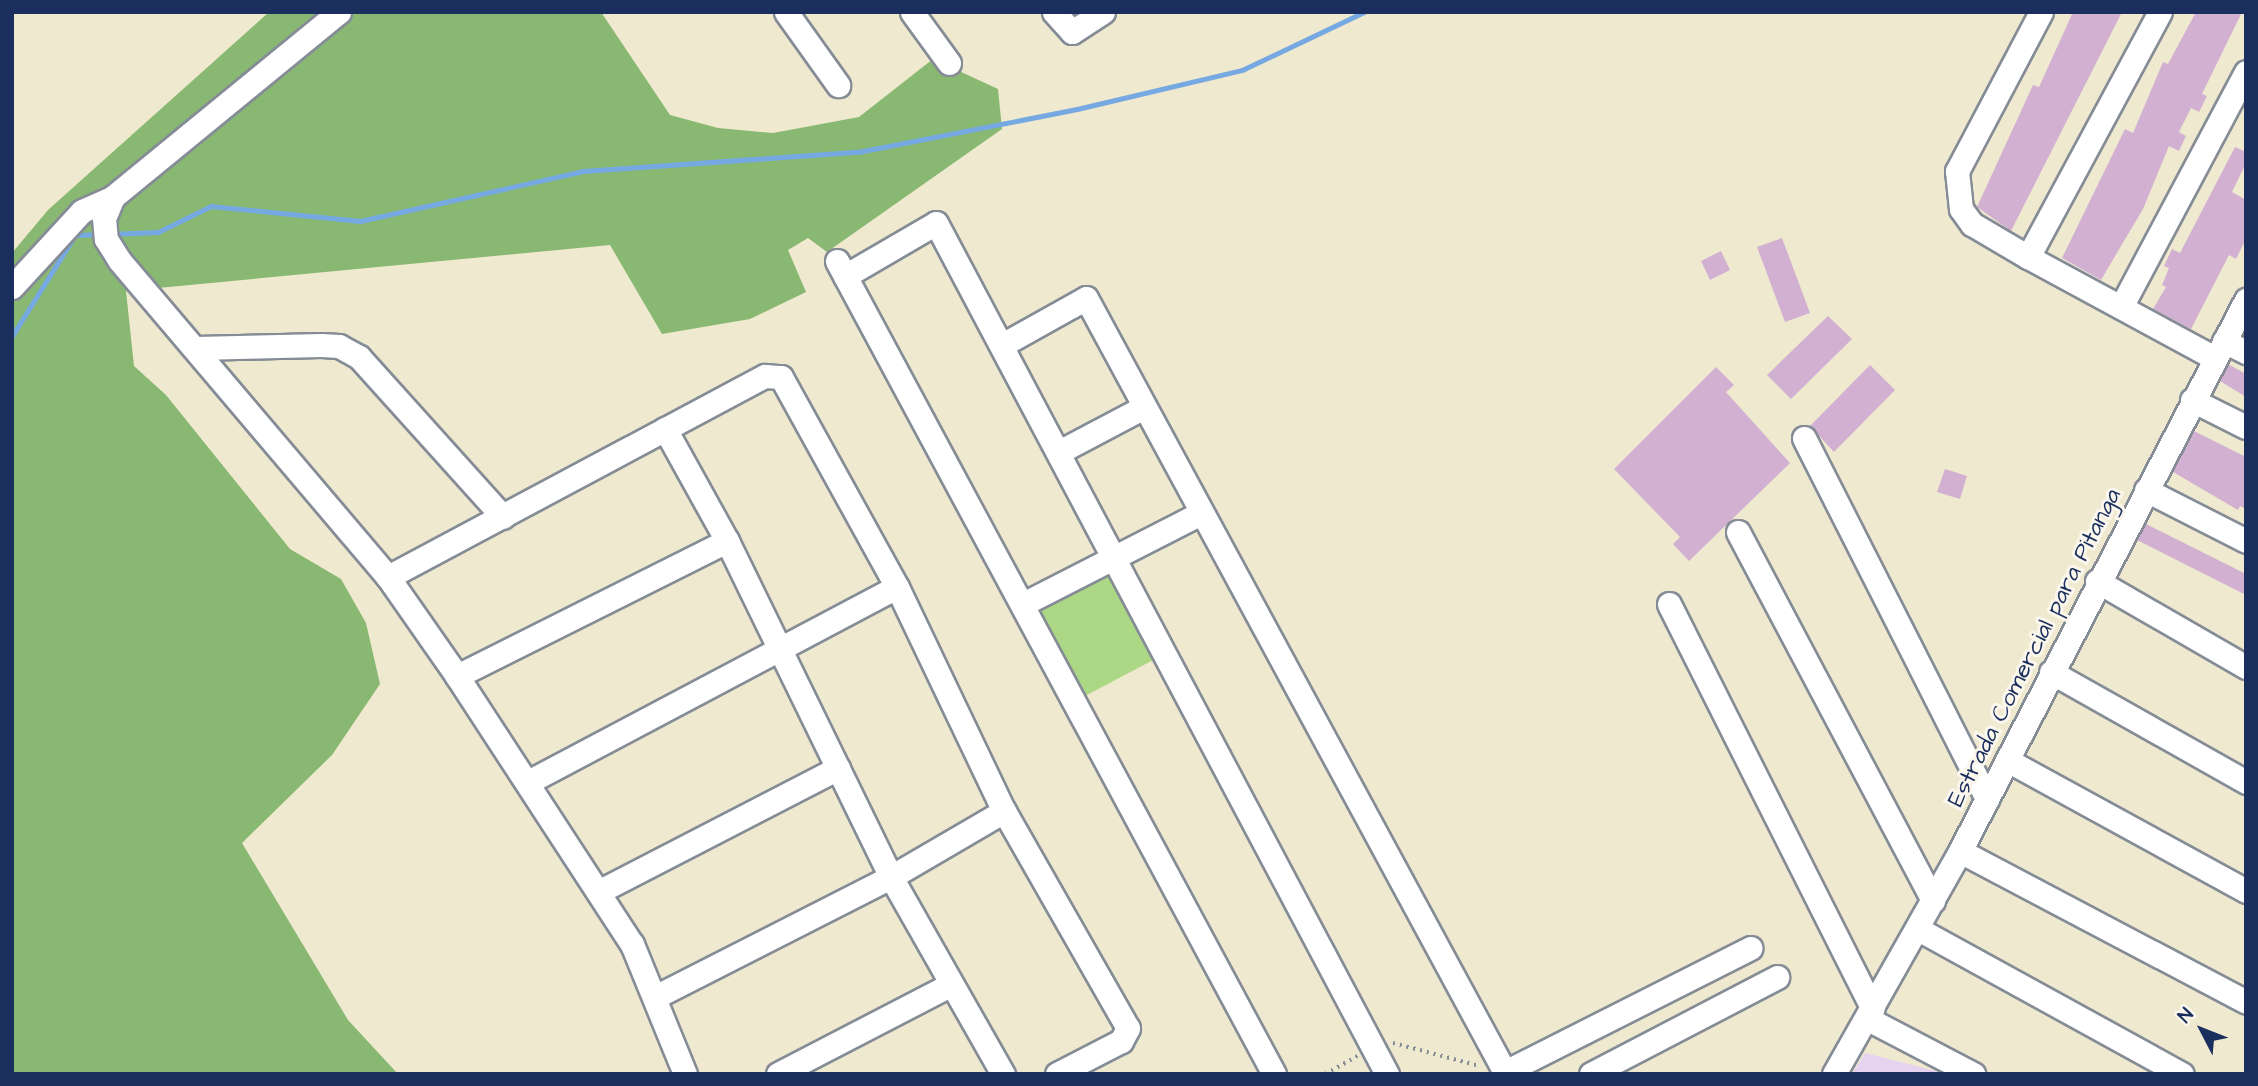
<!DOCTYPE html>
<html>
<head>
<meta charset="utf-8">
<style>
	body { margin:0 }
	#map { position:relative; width:2258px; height:1086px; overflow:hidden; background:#efe9cf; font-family:"Architects Daughter",sans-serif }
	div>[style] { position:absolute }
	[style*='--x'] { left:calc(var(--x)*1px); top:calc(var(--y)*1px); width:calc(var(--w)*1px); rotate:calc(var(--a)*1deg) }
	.built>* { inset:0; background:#e6d3f0 }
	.green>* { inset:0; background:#acd784 }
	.forest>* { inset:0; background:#89b872 }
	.stream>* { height:5px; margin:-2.5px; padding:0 2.5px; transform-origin:2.5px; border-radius:2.5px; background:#76a8e2 }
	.building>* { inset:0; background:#d2b0d2 }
	.path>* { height:3.5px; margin-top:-1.75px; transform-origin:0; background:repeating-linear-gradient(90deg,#858c96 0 2px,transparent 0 7px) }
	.roads { filter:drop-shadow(2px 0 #858c96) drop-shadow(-2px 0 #858c96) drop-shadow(0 2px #858c96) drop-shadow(0 -2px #858c96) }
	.minor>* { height:23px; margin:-11.5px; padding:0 11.5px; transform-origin:11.5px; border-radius:11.5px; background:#fff }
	span { translate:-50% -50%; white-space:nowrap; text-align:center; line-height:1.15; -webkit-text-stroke:6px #fbf7ec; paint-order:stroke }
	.street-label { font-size:24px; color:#1b2f5e }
	.frame { position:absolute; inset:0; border:14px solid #1b2f5e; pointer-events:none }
	.north { position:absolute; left:2167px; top:995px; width:70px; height:70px; -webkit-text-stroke:5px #fbf7ec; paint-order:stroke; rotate:312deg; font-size:19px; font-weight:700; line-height:28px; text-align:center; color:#1b2f5e }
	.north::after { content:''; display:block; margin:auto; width:24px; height:32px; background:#1b2f5e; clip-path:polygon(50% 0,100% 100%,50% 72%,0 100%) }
</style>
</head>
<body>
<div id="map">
	<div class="built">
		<div style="clip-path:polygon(1865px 1053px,1936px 1071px,1940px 1074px,1852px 1074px)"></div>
	</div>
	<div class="green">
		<div style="clip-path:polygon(1110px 568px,1157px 658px,1083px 697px,1035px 608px)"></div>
	</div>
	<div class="forest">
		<div style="clip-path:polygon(269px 12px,601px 12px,670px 115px,718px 128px,773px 133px,859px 117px,933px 59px,998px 89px,1002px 129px,827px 252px,808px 238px,788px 250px,806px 292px,750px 319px,662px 334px,610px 245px,126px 291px,134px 366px,166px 395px,290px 549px,341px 579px,366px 623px,380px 684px,332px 755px,242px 843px,348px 1020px,398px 1074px,12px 1074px,12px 253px,48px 210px)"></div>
	</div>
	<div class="stream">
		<div style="--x:110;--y:234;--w:48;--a:-2.4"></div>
		<div style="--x:158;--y:232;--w:59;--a:-26.1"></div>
		<div style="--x:211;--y:206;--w:150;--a:5.7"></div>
		<div style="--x:360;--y:221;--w:229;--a:-12.6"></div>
		<div style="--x:583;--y:171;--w:276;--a:-4"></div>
		<div style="--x:858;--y:152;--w:223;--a:-11.1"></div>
		<div style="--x:1077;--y:109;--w:170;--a:-13.3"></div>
		<div style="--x:1242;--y:70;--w:135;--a:-25.4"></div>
		<div style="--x:12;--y:336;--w:119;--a:-58"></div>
		<div style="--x:75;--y:235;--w:25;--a:-2"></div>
	</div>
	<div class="building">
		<div style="clip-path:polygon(2073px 12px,2122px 12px,2011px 231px,1977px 207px,2033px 85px,2039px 87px)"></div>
		<div style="clip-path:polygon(2196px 12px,2242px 12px,2202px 94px,2207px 96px,2199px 112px,2191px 108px,2179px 132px,2186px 136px,2179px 151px,2169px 146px,2143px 209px,2101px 280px,2062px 258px,2125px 129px,2133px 133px,2163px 62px,2168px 64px)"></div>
		<div style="clip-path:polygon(2235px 147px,2246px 152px,2246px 163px,2232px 192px,2246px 200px,2246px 239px,2236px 259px,2229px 255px,2191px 329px,2153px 309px,2166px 287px,2162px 285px,2169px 268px,2164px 266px,2172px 249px,2180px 253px)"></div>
		<div style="clip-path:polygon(1782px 238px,1810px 313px,1785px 322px,1757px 247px)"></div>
		<div style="clip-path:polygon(1721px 251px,1730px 270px,1710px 280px,1701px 261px)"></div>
		<div style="clip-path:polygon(1828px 316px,1852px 339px,1791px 399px,1767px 375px)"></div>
		<div style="clip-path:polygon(2228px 364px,2246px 374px,2246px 397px,2220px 381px)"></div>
		<div style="clip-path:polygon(1870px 365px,1895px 390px,1834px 452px,1810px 426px)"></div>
		<div style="clip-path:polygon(1716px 367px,1734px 385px,1726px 392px,1790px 463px,1689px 561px,1673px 544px,1680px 537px,1614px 469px)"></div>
		<div style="clip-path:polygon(2194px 431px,2246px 457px,2246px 509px,2240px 506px,2238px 510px,2173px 472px)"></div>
		<div style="clip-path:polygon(1945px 469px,1967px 476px,1960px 499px,1937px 492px)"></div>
		<div style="clip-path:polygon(2146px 524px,2246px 574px,2246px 595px,2137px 540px)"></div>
	</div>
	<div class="path">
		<div style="--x:1393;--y:1043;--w:90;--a:14.8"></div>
		<div style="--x:1325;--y:1074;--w:37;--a:-29"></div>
	</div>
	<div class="roads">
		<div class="minor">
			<div style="--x:339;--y:12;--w:292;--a:140.7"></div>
			<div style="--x:113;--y:197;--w:23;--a:113"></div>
			<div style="--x:104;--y:218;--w:21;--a:85"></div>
			<div style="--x:106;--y:239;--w:25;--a:58"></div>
			<div style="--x:119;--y:260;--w:416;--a:49.7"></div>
			<div style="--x:388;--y:577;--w:121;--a:55.1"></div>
			<div style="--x:457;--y:676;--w:320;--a:56.9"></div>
			<div style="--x:632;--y:944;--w:140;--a:67.8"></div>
			<div style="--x:786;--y:12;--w:90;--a:54.5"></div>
			<div style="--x:912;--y:12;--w:63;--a:54"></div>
			<div style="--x:1054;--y:12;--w:27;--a:48"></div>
			<div style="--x:1072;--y:32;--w:37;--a:-33"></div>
			<div style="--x:2041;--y:12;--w:180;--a:117.8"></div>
			<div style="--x:1957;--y:171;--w:38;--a:84"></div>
			<div style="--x:1961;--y:209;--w:19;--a:54"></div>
			<div style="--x:1972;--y:224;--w:65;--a:30.5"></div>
			<div style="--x:2028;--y:257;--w:213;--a:28.4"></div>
			<div style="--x:2028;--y:257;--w:278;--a:-61.7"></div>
			<div style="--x:837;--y:261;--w:923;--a:61.74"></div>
			<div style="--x:845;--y:276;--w:105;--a:-30.2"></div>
			<div style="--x:936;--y:223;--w:963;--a:62.08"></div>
			<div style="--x:12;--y:287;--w:103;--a:-47.4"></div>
			<div style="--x:82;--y:211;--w:34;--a:-24"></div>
			<div style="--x:2121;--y:307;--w:266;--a:-62"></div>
			<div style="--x:2224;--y:341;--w:25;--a:27"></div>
			<div style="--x:1002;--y:345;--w:96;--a:-29.2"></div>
			<div style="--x:1086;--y:298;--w:882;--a:61.58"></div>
			<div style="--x:196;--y:348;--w:125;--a:-1.4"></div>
			<div style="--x:321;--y:345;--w:18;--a:3"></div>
			<div style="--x:339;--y:346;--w:23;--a:29"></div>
			<div style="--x:359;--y:357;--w:215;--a:48"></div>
			<div style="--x:2192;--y:400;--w:60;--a:26.6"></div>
			<div style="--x:665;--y:429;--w:128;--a:61"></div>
			<div style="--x:727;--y:541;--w:374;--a:64"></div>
			<div style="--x:891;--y:877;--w:227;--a:60.4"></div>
			<div style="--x:1804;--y:438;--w:405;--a:63.1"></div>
			<div style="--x:1059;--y:452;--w:96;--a:-27.9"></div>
			<div style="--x:2146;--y:490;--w:112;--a:27"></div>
			<div style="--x:1738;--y:532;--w:417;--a:62.1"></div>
			<div style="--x:388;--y:577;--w:427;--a:-28.1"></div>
			<div style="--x:765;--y:376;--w:16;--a:4"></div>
			<div style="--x:781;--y:377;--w:240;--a:61.1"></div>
			<div style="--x:897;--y:587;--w:248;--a:64.5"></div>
			<div style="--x:1004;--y:811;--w:250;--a:60.3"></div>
			<div style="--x:1128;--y:1028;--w:15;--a:118"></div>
			<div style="--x:1121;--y:1041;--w:72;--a:152.7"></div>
			<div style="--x:2097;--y:581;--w:172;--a:30"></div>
			<div style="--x:1023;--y:604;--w:200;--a:-27.1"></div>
			<div style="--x:1669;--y:604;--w:453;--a:63.3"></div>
			<div style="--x:2051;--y:672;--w:224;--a:29.4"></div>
			<div style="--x:457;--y:676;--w:302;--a:-26.6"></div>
			<div style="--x:2007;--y:760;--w:273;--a:28.7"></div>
			<div style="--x:530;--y:781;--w:415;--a:-27.9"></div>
			<div style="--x:1960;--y:851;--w:323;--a:27.8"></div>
			<div style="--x:600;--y:891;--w:268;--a:-27.3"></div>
			<div style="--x:1918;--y:929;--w:301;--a:28.8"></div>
			<div style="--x:655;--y:997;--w:265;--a:-27"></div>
			<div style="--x:891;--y:877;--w:131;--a:-30.3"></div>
			<div style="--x:1868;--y:1019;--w:119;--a:27.6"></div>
			<div style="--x:1505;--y:1072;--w:275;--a:-26.8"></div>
			<div style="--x:778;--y:1074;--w:194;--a:-27.4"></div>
			<div style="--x:1591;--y:1074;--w:210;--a:-27.5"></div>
			<div style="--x:1834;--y:1074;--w:256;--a:-60.5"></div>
			<div style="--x:1960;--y:851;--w:621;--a:-62.57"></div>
		</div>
	</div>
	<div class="street-label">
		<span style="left:2035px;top:648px;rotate:-63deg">Estrada Comercial para Pitanga</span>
	</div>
	<div class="frame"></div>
	<div class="north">N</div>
</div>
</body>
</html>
